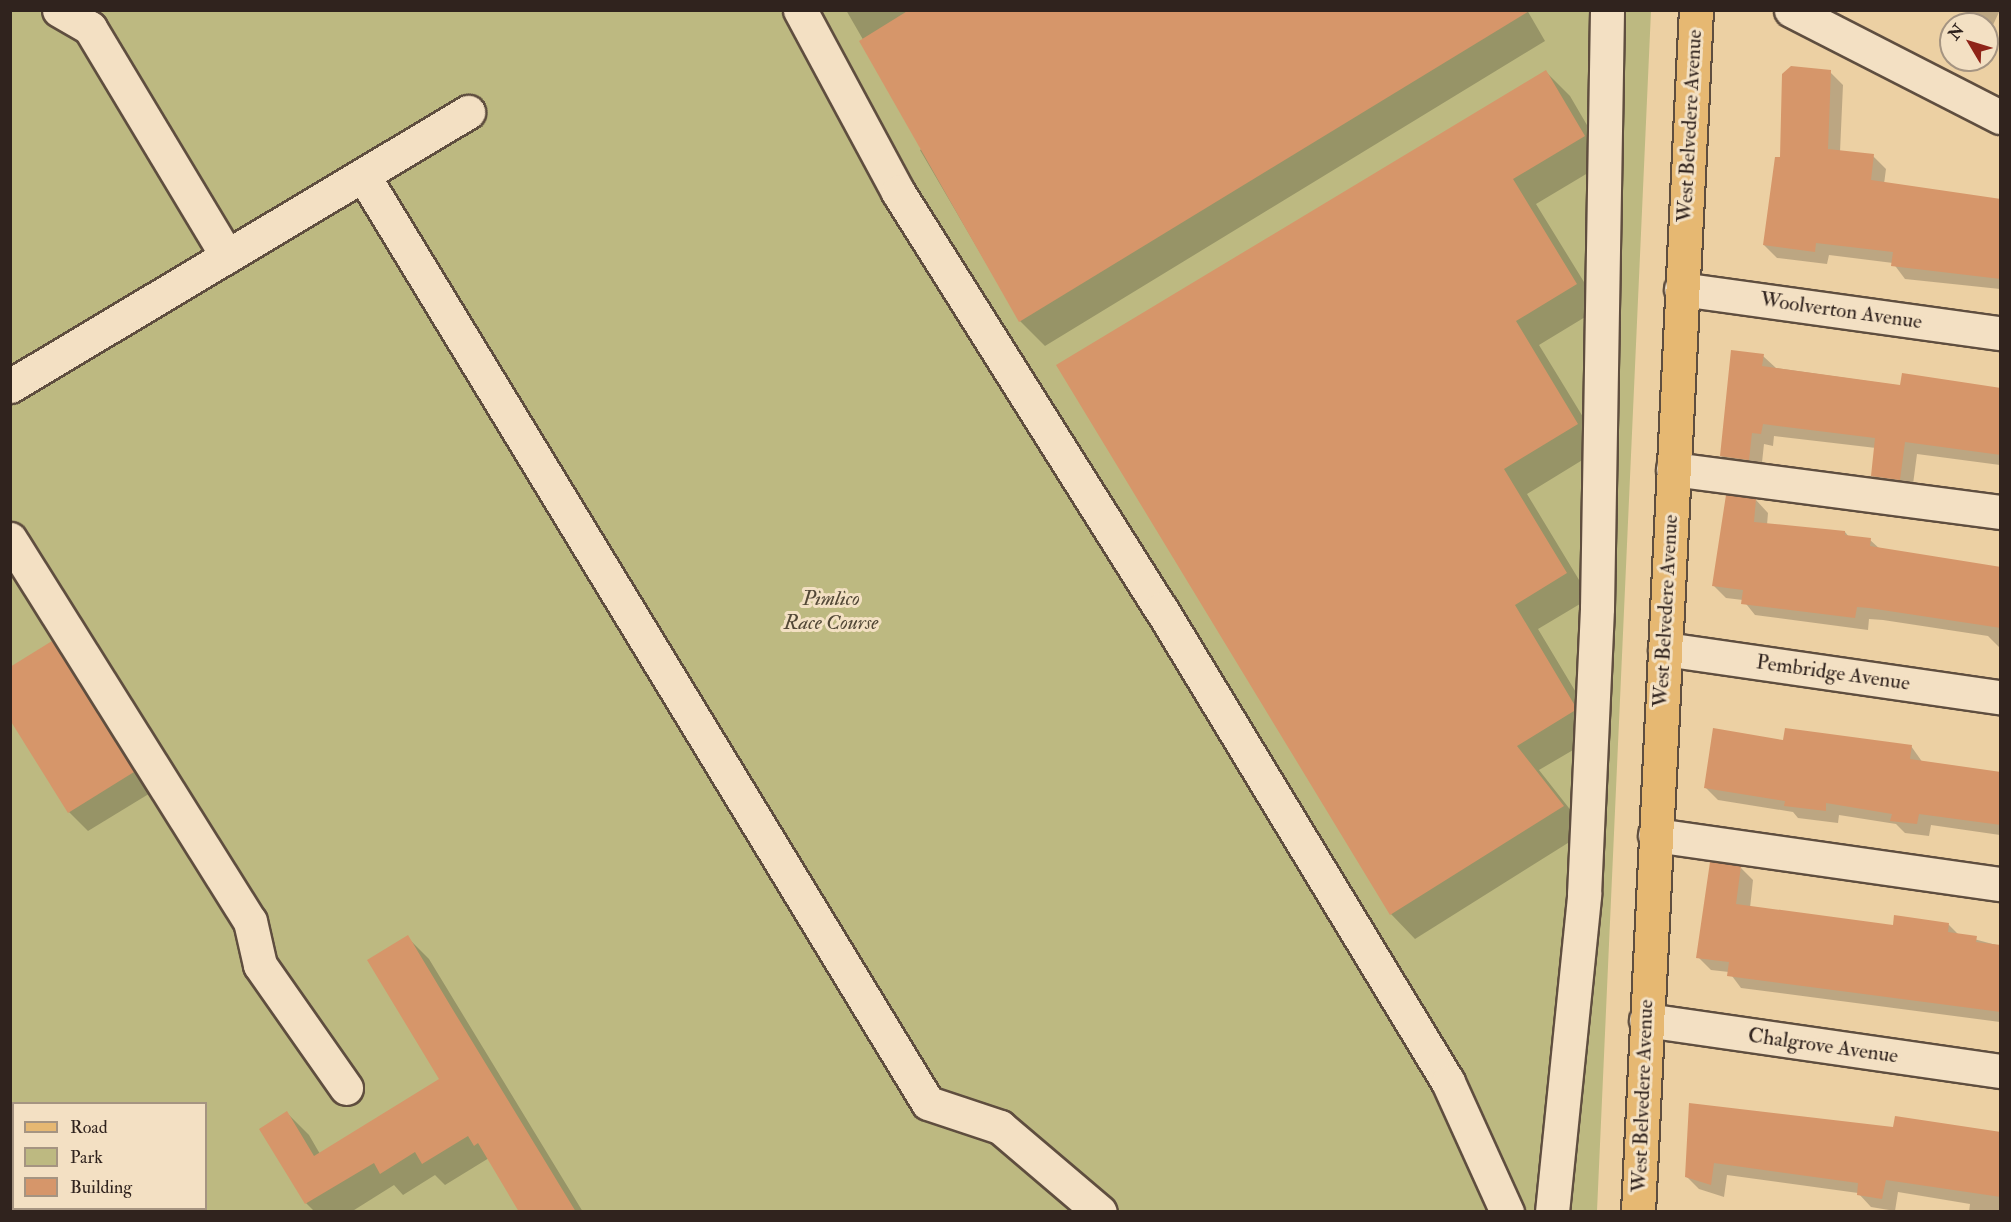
<!DOCTYPE html>
<html>
<head>
<meta charset="utf-8">
<style>
	body { margin:0 }
	#map { position:relative; width:2011px; height:1222px; overflow:hidden; background:#ecd0a3; font-family:"IM FELL Double Pica",serif }
	div>[style] { position:absolute }
	[style*='--x'] { left:calc(var(--x)*1px); top:calc(var(--y)*1px); width:calc(var(--w)*1px); rotate:calc(var(--a)*1deg) }
	.green>* { inset:0; background:#bdb981 }
	.shadow>* { inset:0; background:#0003 }
	.building>* { inset:0; background:#d6966a }
	.roads { filter:drop-shadow(2px 0 #5f4e3f) drop-shadow(-2px 0 #5f4e3f) drop-shadow(0 2px #5f4e3f) drop-shadow(0 -2px #5f4e3f) }
	.minor>* { height:33px; margin:-16.5px; padding:0 16.5px; transform-origin:16.5px; border-radius:16.5px; background:#f3e0c3 }
	.major>* { height:33px; margin:-16.5px; padding:0 16.5px; transform-origin:16.5px; border-radius:16.5px; background:#e6b872 }
	span { translate:-50% -50%; white-space:nowrap; text-align:center; line-height:1.15; -webkit-text-stroke:6px #f3e0c3; paint-order:stroke }
	.street-label { font-size:21px; color:#30231e }
	.park-label { font-size:21px; color:#534837; font-style:italic }
	.frame { position:absolute; inset:0; border:12px solid #30231e; pointer-events:none }
	.legend { position:absolute; left:12px; top:1102px; width:195px; height:108px; box-sizing:border-box; background:#f3e0c3; border:2px solid #a59481; margin:0; padding:8px 10px; list-style:none; font-size:18px; color:#30231e }
	.legend li { display:flex; align-items:center; gap:12px; height:30px }
	.legend b { width:30px; border:2px solid #a59481 }
	.north { position:absolute; left:1939px; top:12px; width:60px; height:60px; box-sizing:border-box; background:#f3e0c3; border:2px solid #a59481; border-radius:50%; rotate:308deg; font-size:16px; font-weight:700; line-height:24px; text-align:center; color:#30231e }
	.north::after { content:''; display:block; margin:auto; width:21px; height:27px; background:#8f2418; clip-path:polygon(50% 0,100% 100%,50% 72%,0 100%) }
</style>
</head>
<body>
<div id="map">
	<div class="green">
		<div style="clip-path:polygon(evenodd,10px 11px,1651px 11px,1597px 1211px,11px 1211px,10px 11px,14px 1104px,206px 1104px,206px 1208px,14px 1208px,14px 1104px)"></div>
	</div>
	<div class="shadow">
		<div style="clip-path:polygon(846px 10px,1527px 10px,1545px 41px,1045px 346px,1020px 321px,920px 150px,925px 147px)"></div>
		<div style="clip-path:polygon(1961px 10px,2000px 10px,1993px 25px)"></div>
		<div style="clip-path:polygon(1546px 72px,1570px 96px,1608px 161px,1536px 204px,1600px 308px,1539px 345px,1602px 448px,1527px 494px,1590px 598px,1538px 629px,1598px 729px,1597px 736px,1539px 770px,1587px 831px,1415px 939px,1391px 914px,1059px 366px)"></div>
		<div style="clip-path:polygon(1830px 72px,1843px 85px,1840px 152px,1873px 156px,1886px 169px,1884px 184px,2000px 201px,2000px 289px,1905px 279px,1893px 263px,1829px 255px,1827px 264px,1777px 258px,1764px 245px,1781px 159px)"></div>
		<div style="clip-path:polygon(1763px 356px,1776px 368px,1902px 386px,2000px 389px,2000px 465px,1917px 454px,1912px 492px,1885px 488px,1872px 476px,1876px 448px,1774px 436px,1773px 446px,1764px 444px,1761px 472px,1734px 468px,1721px 456px)"></div>
		<div style="clip-path:polygon(1756px 500px,1768px 513px,1767px 525px,1845px 532px,1850px 538px,1870px 540px,1880px 549px,2000px 568px,2000px 648px,1988px 636px,1883px 620px,1869px 619px,1868px 630px,1755px 615px,1743px 600px,1726px 598px,1714px 586px)"></div>
		<div style="clip-path:polygon(52px 643px,71px 662px,152px 792px,88px 831px,69px 812px)"></div>
		<div style="clip-path:polygon(1785px 742px,1911px 746px,1923px 763px,2000px 773px,2000px 835px,1931px 825px,1929px 836px,1905px 833px,1896px 824px,1839px 815px,1838px 823px,1798px 818px,1793px 812px,1718px 800px,1705px 787px)"></div>
		<div style="clip-path:polygon(1741px 868px,1753px 880px,1750px 908px,1895px 927px,1949px 925px,1959px 935px,2000px 946px,2000px 1022px,1741px 988px,1729px 972px,1711px 970px,1698px 957px)"></div>
		<div style="clip-path:polygon(407px 937px,429px 959px,583px 1212px,521px 1212px,489px 1158px,445px 1185px,435px 1175px,403px 1195px,394px 1185px,351px 1212px,315px 1212px,306px 1203px,287px 1113px,309px 1135px,320px 1154px,442px 1080px)"></div>
		<div style="clip-path:polygon(1691px 1104px,1894px 1129px,2000px 1133px,2000px 1212px,1969px 1212px,1970px 1204px,1898px 1192px,1895px 1211px,1871px 1207px,1858px 1193px,1727px 1175px,1724px 1197px,1699px 1189px,1687px 1177px)"></div>
	</div>
	<div class="building">
		<div style="clip-path:polygon(909px 10px,1531px 10px,1019px 322px,859px 41px)"></div>
		<div style="clip-path:polygon(1791px 66px,1831px 70px,1828px 149px,1874px 154px,1871px 180px,2001px 199px,2001px 279px,1891px 266px,1893px 252px,1816px 243px,1815px 252px,1763px 245px,1775px 157px,1780px 157px,1782px 74px)"></div>
		<div style="clip-path:polygon(1546px 70px,1585px 136px,1513px 179px,1577px 284px,1516px 321px,1578px 424px,1504px 469px,1567px 573px,1515px 605px,1574px 704px,1574px 711px,1517px 746px,1564px 806px,1390px 915px,1056px 365px)"></div>
		<div style="clip-path:polygon(1731px 350px,1764px 354px,1762px 366px,1900px 385px,1902px 373px,2001px 388px,2001px 455px,1905px 442px,1900px 480px,1871px 476px,1875px 438px,1763px 424px,1761px 434px,1752px 433px,1749px 460px,1720px 456px)"></div>
		<div style="clip-path:polygon(1726px 495px,1756px 499px,1754px 522px,1845px 531px,1845px 535px,1871px 538px,1870px 546px,2001px 567px,2001px 628px,1869px 608px,1857px 607px,1855px 618px,1741px 604px,1743px 590px,1712px 586px)"></div>
		<div style="clip-path:polygon(52px 641px,134px 772px,68px 813px,10px 720px,10px 667px)"></div>
		<div style="clip-path:polygon(1713px 728px,1783px 740px,1785px 728px,1912px 745px,1910px 759px,2001px 772px,2001px 825px,1919px 814px,1917px 824px,1890px 821px,1892px 814px,1826px 803px,1826px 811px,1784px 806px,1785px 801px,1704px 788px)"></div>
		<div style="clip-path:polygon(1710px 862px,1741px 866px,1736px 904px,1893px 925px,1894px 915px,1949px 923px,1948px 932px,1977px 936px,1976px 942px,2001px 945px,2001px 1012px,1727px 976px,1729px 962px,1696px 958px)"></div>
		<div style="clip-path:polygon(408px 935px,453px 1010px,576px 1212px,519px 1212px,478px 1143px,474px 1146px,468px 1136px,422px 1164px,415px 1152px,380px 1174px,374px 1163px,305px 1204px,259px 1129px,287px 1111px,314px 1156px,439px 1079px,367px 960px)"></div>
		<div style="clip-path:polygon(1689px 1103px,1893px 1127px,1895px 1116px,2001px 1132px,2001px 1197px,1886px 1180px,1882px 1199px,1857px 1195px,1858px 1183px,1714px 1163px,1711px 1185px,1685px 1177px)"></div>
	</div>
	<div class="roads">
		<div class="minor">
			<div style="--x:59;--y:10;--w:36;--a:30"></div>
			<div style="--x:90;--y:28;--w:266;--a:59"></div>
			<div style="--x:800;--y:10;--w:207;--a:61.7"></div>
			<div style="--x:898;--y:192;--w:493;--a:57.8"></div>
			<div style="--x:1161;--y:609;--w:553;--a:58.75"></div>
			<div style="--x:1448;--y:1082;--w:143;--a:65.6"></div>
			<div style="--x:1791;--y:10;--w:235;--a:27.1"></div>
			<div style="--x:363;--y:175;--w:1086;--a:58.67"></div>
			<div style="--x:928;--y:1103;--w:76;--a:18.4"></div>
			<div style="--x:1000;--y:1127;--w:131;--a:40.4"></div>
			<div style="--x:1681;--y:289;--w:322;--a:7.9"></div>
			<div style="--x:10;--y:386;--w:534;--a:-30.89"></div>
			<div style="--x:1673;--y:469;--w:330;--a:7.5"></div>
			<div style="--x:10;--y:539;--w:451;--a:57.9"></div>
			<div style="--x:250;--y:921;--w:45;--a:77.2"></div>
			<div style="--x:260;--y:965;--w:150;--a:55"></div>
			<div style="--x:1665;--y:649;--w:338;--a:8.2"></div>
			<div style="--x:1655;--y:835;--w:348;--a:8.1"></div>
			<div style="--x:1646;--y:1020;--w:358;--a:8.2"></div>
			<div style="--x:1552;--y:1212;--w:319;--a:-84.2"></div>
			<div style="--x:1584;--y:895;--w:287;--a:-87.4"></div>
			<div style="--x:1597;--y:608;--w:598;--a:-89.04"></div>
		</div>
		<div class="major">
			<div style="--x:1638;--y:1212;--w:1203;--a:-87.24"></div>
		</div>
	</div>
	<div class="street-label">
		<span style="left:1690px;top:126px;rotate:-87deg">West Belvedere Avenue</span>
		<span style="left:1841px;top:311px;rotate:8deg">Woolverton Avenue</span>
		<span style="left:1666px;top:611px;rotate:-87deg">West Belvedere Avenue</span>
		<span style="left:1833px;top:673px;rotate:8deg">Pembridge Avenue</span>
		<span style="left:1823px;top:1046px;rotate:8deg">Chalgrove Avenue</span>
		<span style="left:1643px;top:1096px;rotate:-88deg">West Belvedere Avenue</span>
	</div>
	<div class="park-label">
		<span style="left:831px;top:611px">Pimlico<br>Race Course</span>
	</div>
	<div class="frame"></div>
	<ul class="legend">
	<li><b style="height:8px;background:#e6b872"></b>Road</li>
	<li><b style="height:16px;background:#bdb981"></b>Park</li>
	<li><b style="height:16px;background:#d6966a"></b>Building</li>
	</ul>
	<div class="north">N</div>
</div>
</body>
</html>
